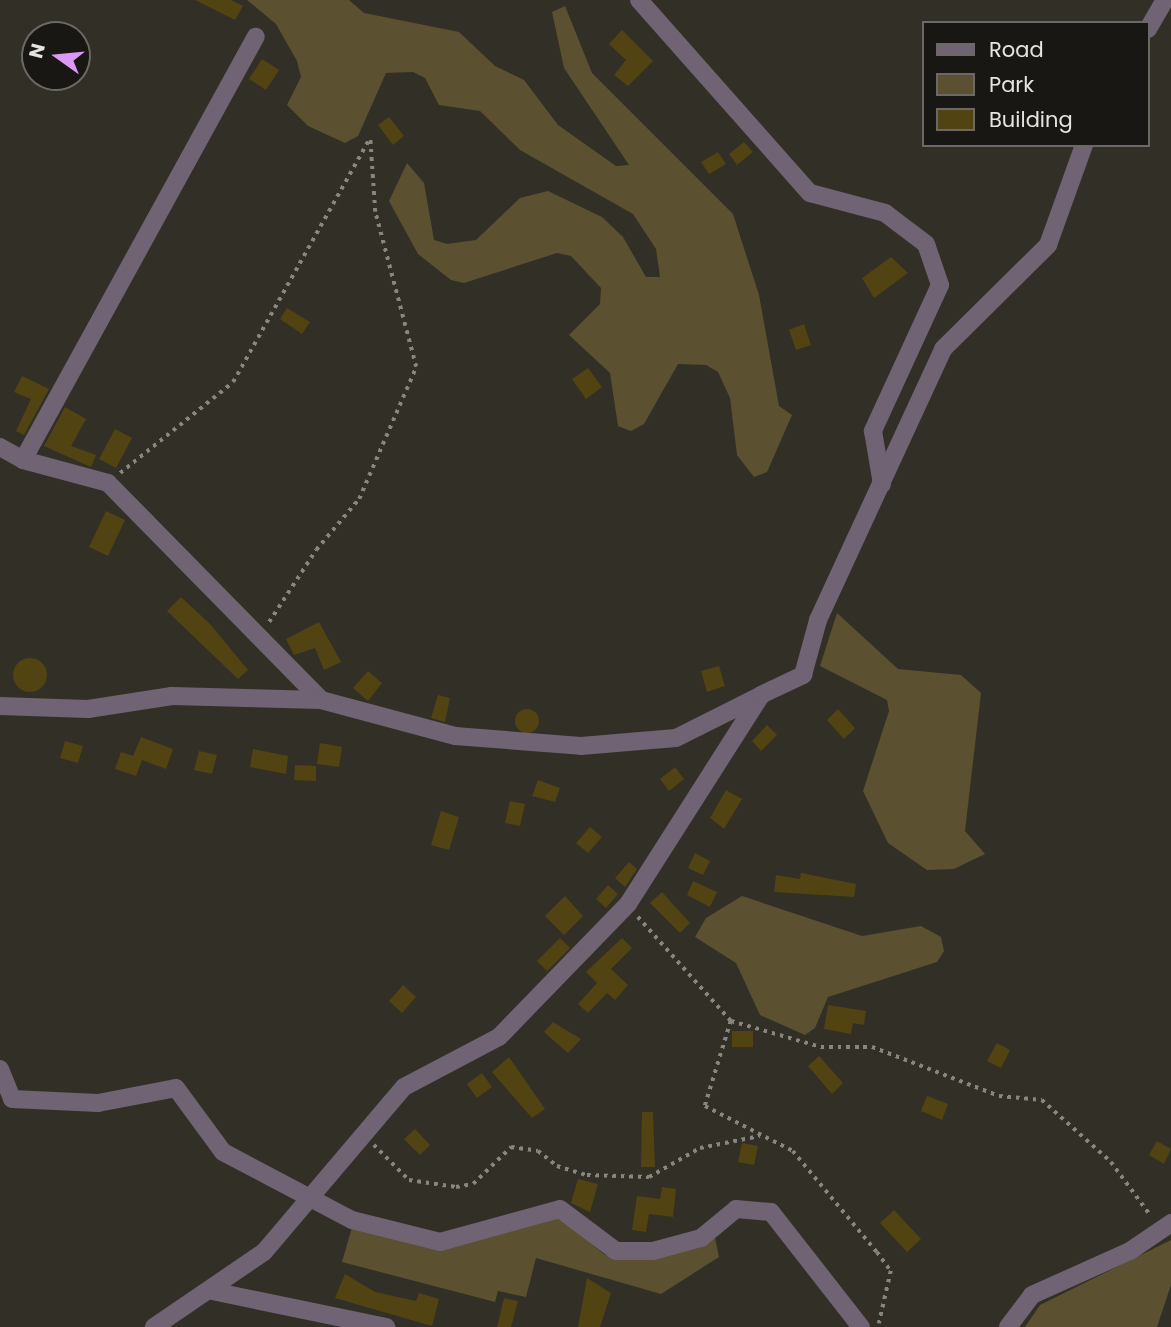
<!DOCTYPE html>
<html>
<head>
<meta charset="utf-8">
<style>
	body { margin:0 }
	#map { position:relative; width:1171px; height:1327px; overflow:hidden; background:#322f26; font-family:Poppins,sans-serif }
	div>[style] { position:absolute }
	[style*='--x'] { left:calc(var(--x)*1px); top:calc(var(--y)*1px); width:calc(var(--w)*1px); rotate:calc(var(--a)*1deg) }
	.green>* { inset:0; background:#5b5030 }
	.building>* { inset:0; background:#524313 }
	.round { border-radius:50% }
	.path>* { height:3.5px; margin-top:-1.75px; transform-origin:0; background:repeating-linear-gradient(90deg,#88867f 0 3.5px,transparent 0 8.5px) }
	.street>* { height:18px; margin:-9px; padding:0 9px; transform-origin:9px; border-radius:9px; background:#6f6374 }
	span { translate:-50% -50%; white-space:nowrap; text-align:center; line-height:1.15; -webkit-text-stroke:6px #181713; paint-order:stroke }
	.legend { position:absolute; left:922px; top:21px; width:228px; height:126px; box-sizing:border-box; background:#181713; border:2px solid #6a6965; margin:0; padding:9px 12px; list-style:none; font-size:21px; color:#e6e4df }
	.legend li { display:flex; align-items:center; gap:14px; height:35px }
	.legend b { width:35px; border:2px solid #6a6965 }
	.north { position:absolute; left:21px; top:21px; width:70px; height:70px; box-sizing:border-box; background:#181713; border:2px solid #6a6965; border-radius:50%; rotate:285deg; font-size:19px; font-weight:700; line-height:28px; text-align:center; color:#e6e4df }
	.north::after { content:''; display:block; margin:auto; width:24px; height:32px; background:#db99f5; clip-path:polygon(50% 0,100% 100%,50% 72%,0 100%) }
</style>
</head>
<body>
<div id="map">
	<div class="green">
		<div style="clip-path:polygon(247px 0,349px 0,364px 13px,459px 32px,495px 66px,524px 80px,558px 125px,616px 166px,629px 165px,564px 68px,552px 12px,565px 6px,592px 73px,733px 214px,759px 295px,779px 406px,792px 415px,767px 472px,754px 477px,737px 455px,730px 398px,718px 372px,706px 365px,678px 364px,644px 424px,631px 431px,618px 426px,610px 373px,569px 335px,600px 304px,601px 288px,571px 256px,557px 253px,464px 283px,451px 280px,418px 254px,389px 201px,407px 163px,424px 183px,434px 240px,447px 244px,476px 240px,520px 198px,548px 191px,602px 217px,623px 237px,646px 277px,660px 277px,656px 249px,633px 214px,520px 150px,480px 111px,439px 105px,425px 78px,413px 72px,386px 73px,358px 136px,345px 143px,308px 126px,287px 105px,301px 77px,297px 61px,276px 24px)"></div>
		<div style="clip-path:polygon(837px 613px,898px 669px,961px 675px,981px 693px,965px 831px,985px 854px,954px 869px,927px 870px,888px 843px,863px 791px,889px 711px,887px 700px,820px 666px)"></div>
		<div style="clip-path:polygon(742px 896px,862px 936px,921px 926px,941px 937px,944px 951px,937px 962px,828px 997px,815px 1028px,805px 1035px,760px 1015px,736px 963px,695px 937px,706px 918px)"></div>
		<div style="clip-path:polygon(558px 1216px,605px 1255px,650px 1258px,715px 1238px,719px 1257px,661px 1294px,536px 1258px,526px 1297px,498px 1291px,495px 1302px,342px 1262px,353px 1224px,440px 1246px)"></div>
		<div style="clip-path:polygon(1171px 1240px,1171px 1285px,1157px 1327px,1025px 1327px,1040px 1305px)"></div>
	</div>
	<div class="building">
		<div style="clip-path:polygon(195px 0,231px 0,243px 6px,235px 20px)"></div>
		<div style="clip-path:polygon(622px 30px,653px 61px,628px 86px,614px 75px,626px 60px,609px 44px)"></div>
		<div style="clip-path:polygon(262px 59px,279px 70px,266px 90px,249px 79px)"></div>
		<div style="clip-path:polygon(389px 117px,404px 136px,393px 145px,378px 125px)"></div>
		<div style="clip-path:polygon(744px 142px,753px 152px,737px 165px,729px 154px)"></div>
		<div style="clip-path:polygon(718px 152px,726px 164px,709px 174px,701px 162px)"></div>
		<div style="clip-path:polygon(891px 257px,908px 273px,874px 298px,862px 278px)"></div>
		<div style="clip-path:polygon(287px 308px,310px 322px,302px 334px,280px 319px)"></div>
		<div style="clip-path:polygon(804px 324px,811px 345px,796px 350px,789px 330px)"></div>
		<div style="clip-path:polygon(588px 368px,602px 387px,586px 399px,572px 379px)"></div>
		<div style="clip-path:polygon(22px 376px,49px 389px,24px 435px,16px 431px,31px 399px,14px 392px)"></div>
		<div style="clip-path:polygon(65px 407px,86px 419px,71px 446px,96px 455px,91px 467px,44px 446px)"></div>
		<div style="clip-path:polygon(115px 429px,132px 438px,116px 468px,99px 459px)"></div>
		<div style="clip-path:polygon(106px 511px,125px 520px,108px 556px,89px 547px)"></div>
		<div style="clip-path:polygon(181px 597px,210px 624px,248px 670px,238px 679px,167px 611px)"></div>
		<div style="clip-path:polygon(319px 622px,341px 662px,324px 670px,315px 648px,294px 655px,286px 639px)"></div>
		<div class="round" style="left:13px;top:658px;width:34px;height:34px"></div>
		<div style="clip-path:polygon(719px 666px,725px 686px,707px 692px,701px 671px)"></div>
		<div style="clip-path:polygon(368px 671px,382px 683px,368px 701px,353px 688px)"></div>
		<div style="clip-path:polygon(438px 695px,450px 698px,445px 722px,431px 718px)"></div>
		<div style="clip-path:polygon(838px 709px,855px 728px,844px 739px,827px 720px)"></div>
		<div class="round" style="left:515px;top:709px;width:24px;height:24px"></div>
		<div style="clip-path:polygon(767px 725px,777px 735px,761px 751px,752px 741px)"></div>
		<div style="clip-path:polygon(141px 737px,173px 749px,166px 769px,142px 760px,136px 776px,115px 769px,121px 752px,133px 756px)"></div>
		<div style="clip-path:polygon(65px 741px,83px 746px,78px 763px,60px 758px)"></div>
		<div style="clip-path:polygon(320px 743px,342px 747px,339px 767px,317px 764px)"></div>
		<div style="clip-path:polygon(253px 749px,288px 756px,286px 774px,250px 767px)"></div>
		<div style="clip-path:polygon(199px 751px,217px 755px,212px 774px,194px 770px)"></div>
		<div style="clip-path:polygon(295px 765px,316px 766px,316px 781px,294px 780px)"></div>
		<div style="clip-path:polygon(675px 767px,684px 779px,669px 791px,660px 779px)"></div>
		<div style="clip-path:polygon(538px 780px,560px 788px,555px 802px,532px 796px)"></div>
		<div style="clip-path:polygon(726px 790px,742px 799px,724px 829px,710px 818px)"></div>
		<div style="clip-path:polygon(510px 801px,525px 804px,520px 826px,505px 823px)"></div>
		<div style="clip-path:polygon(441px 811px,459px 817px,449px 850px,431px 845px)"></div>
		<div style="clip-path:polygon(590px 827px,602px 837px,588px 853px,576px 843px)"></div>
		<div style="clip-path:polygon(695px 853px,710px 861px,703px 875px,688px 868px)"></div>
		<div style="clip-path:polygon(629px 862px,637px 869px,625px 887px,615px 878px)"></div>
		<div style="clip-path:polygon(801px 873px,856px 884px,854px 897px,774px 892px,776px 875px,800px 879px)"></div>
		<div style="clip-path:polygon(693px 881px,717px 892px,710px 907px,687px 895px)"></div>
		<div style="clip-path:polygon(608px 885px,618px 894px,606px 908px,596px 899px)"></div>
		<div style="clip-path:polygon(662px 892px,690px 923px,680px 933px,650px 903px)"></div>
		<div style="clip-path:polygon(565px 896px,583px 916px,564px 935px,545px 916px)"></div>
		<div style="clip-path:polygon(560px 938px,570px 948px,547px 971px,537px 961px)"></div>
		<div style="clip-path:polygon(622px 938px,632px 948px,611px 969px,628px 985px,615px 1000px,607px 993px,588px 1013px,578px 1004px,597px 983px,586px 972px)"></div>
		<div style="clip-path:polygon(403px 985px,416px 997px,402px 1013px,389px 1001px)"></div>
		<div style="clip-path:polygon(828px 1005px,866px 1011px,864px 1025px,853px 1023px,851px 1034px,824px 1029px)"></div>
		<div style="clip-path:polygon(553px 1022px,581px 1039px,568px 1053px,544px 1032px)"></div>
		<div style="clip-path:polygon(732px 1031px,753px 1031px,753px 1047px,732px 1047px)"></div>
		<div style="clip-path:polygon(997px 1043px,1010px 1050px,1001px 1068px,987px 1061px)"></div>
		<div style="clip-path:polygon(819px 1056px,843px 1083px,832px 1094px,808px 1066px)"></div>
		<div style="clip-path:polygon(509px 1057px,545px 1109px,532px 1118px,492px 1072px)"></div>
		<div style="clip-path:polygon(482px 1073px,492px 1087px,477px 1098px,467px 1084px)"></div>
		<div style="clip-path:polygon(927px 1096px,948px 1104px,942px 1120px,921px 1111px)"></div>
		<div style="clip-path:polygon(642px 1112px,653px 1112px,655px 1167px,641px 1167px)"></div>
		<div style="clip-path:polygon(415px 1129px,430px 1145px,420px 1155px,404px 1139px)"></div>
		<div style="clip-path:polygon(1157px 1141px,1171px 1149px,1164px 1164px,1149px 1155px)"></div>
		<div style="clip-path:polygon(742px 1143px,758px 1146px,754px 1165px,738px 1162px)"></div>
		<div style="clip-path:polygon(578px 1179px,598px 1184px,590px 1212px,571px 1203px)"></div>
		<div style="clip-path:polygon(662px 1187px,676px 1189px,673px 1217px,649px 1214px,646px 1232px,632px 1230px,637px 1196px,660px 1199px)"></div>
		<div style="clip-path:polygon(894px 1210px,921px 1239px,907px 1252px,880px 1223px)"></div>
		<div style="clip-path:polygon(345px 1274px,375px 1292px,416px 1301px,419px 1293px,439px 1299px,432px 1326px,335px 1298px)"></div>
		<div style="clip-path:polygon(587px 1278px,611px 1293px,600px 1327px,578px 1327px)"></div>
		<div style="clip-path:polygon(504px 1298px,518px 1301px,511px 1327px,497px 1327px)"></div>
	</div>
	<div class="path">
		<div style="--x:120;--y:473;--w:145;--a:-38.8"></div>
		<div style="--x:233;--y:382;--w:278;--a:-60.7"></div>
		<div style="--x:269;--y:622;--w:86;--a:-56.9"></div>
		<div style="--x:316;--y:550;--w:67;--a:-49.9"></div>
		<div style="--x:359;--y:499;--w:144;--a:-66.6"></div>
		<div style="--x:416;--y:367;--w:160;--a:-104.8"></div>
		<div style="--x:375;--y:212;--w:73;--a:-93.9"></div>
		<div style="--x:638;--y:917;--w:140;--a:48.2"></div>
		<div style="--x:731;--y:1021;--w:89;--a:107"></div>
		<div style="--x:705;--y:1106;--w:99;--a:27.1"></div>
		<div style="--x:793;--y:1151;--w:131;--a:50.3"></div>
		<div style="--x:877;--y:1252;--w:24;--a:54"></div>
		<div style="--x:891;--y:1271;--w:54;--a:102.8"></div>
		<div style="--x:731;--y:1021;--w:94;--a:16.1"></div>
		<div style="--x:821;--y:1047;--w:51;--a:0"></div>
		<div style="--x:872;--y:1047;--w:136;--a:21.1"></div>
		<div style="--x:999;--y:1096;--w:43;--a:5.3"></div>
		<div style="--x:1042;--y:1100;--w:93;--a:41.9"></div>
		<div style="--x:1111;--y:1162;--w:67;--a:53.5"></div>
		<div style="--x:374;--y:1145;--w:49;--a:45"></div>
		<div style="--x:409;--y:1180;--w:48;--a:8.5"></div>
		<div style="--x:456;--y:1187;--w:17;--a:-10"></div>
		<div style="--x:473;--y:1184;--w:53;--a:-44.2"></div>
		<div style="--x:511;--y:1147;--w:27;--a:8"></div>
		<div style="--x:538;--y:1151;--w:24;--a:38"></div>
		<div style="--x:557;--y:1166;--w:31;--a:17"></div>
		<div style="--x:587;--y:1175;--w:62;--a:1.8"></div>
		<div style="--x:649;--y:1177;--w:59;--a:-29.6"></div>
		<div style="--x:700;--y:1148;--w:61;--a:-11.3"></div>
	</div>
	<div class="street">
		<div style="--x:639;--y:0;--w:258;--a:48.5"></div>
		<div style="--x:810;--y:193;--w:78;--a:14.9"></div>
		<div style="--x:885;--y:213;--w:51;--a:37.1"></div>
		<div style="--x:926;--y:244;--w:43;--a:71.1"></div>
		<div style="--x:940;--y:285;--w:161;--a:114.7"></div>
		<div style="--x:873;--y:431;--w:54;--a:80.4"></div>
		<div style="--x:1148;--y:29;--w:34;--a:-60"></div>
		<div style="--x:0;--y:447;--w:26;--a:29"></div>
		<div style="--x:23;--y:460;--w:88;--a:15.1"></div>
		<div style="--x:108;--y:483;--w:304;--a:45.5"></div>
		<div style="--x:23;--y:460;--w:483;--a:-61.2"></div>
		<div style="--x:0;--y:706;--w:88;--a:2"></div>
		<div style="--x:88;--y:709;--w:85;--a:-8.8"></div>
		<div style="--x:172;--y:696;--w:149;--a:1.5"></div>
		<div style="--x:321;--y:700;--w:139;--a:15"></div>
		<div style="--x:455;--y:736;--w:126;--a:4.5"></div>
		<div style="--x:581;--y:746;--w:95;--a:-4.8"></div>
		<div style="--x:676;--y:738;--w:94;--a:-26.6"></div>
		<div style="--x:0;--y:1069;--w:32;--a:68"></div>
		<div style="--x:12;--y:1099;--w:86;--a:2.7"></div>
		<div style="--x:98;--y:1103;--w:79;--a:-10.9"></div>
		<div style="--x:176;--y:1088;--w:79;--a:53.7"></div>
		<div style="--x:223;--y:1152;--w:146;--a:27.8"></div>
		<div style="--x:352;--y:1220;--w:91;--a:14"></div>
		<div style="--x:440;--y:1242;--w:124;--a:-15.4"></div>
		<div style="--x:560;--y:1209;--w:70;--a:36.9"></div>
		<div style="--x:616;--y:1251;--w:37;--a:0"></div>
		<div style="--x:653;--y:1251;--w:50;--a:-15.2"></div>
		<div style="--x:701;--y:1238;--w:45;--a:-39.6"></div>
		<div style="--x:736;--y:1209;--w:35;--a:5"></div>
		<div style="--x:771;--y:1212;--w:146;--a:52"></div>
		<div style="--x:212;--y:1291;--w:178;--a:11.7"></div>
		<div style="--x:154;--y:1327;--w:133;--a:-34.3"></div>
		<div style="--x:264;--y:1252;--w:216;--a:-49.7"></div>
		<div style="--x:404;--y:1087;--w:107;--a:-27.8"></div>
		<div style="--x:499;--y:1037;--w:185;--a:-45.9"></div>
		<div style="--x:628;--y:904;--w:248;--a:-57.5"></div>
		<div style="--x:761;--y:695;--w:47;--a:-25.5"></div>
		<div style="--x:803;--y:675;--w:57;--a:-74.7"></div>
		<div style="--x:818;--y:620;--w:298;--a:-65.2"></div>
		<div style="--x:943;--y:349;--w:148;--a:-44.7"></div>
		<div style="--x:1048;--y:245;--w:106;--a:-70.2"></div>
		<div style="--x:1008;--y:1327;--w:40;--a:-53"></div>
		<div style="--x:1032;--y:1295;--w:107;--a:-24.2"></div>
		<div style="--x:1130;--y:1251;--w:50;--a:-34.3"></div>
	</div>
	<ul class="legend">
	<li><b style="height:9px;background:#6f6374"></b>Road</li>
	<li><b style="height:19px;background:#5b5030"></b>Park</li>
	<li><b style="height:19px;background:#524313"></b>Building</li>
	</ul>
	<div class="north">N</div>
</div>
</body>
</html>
